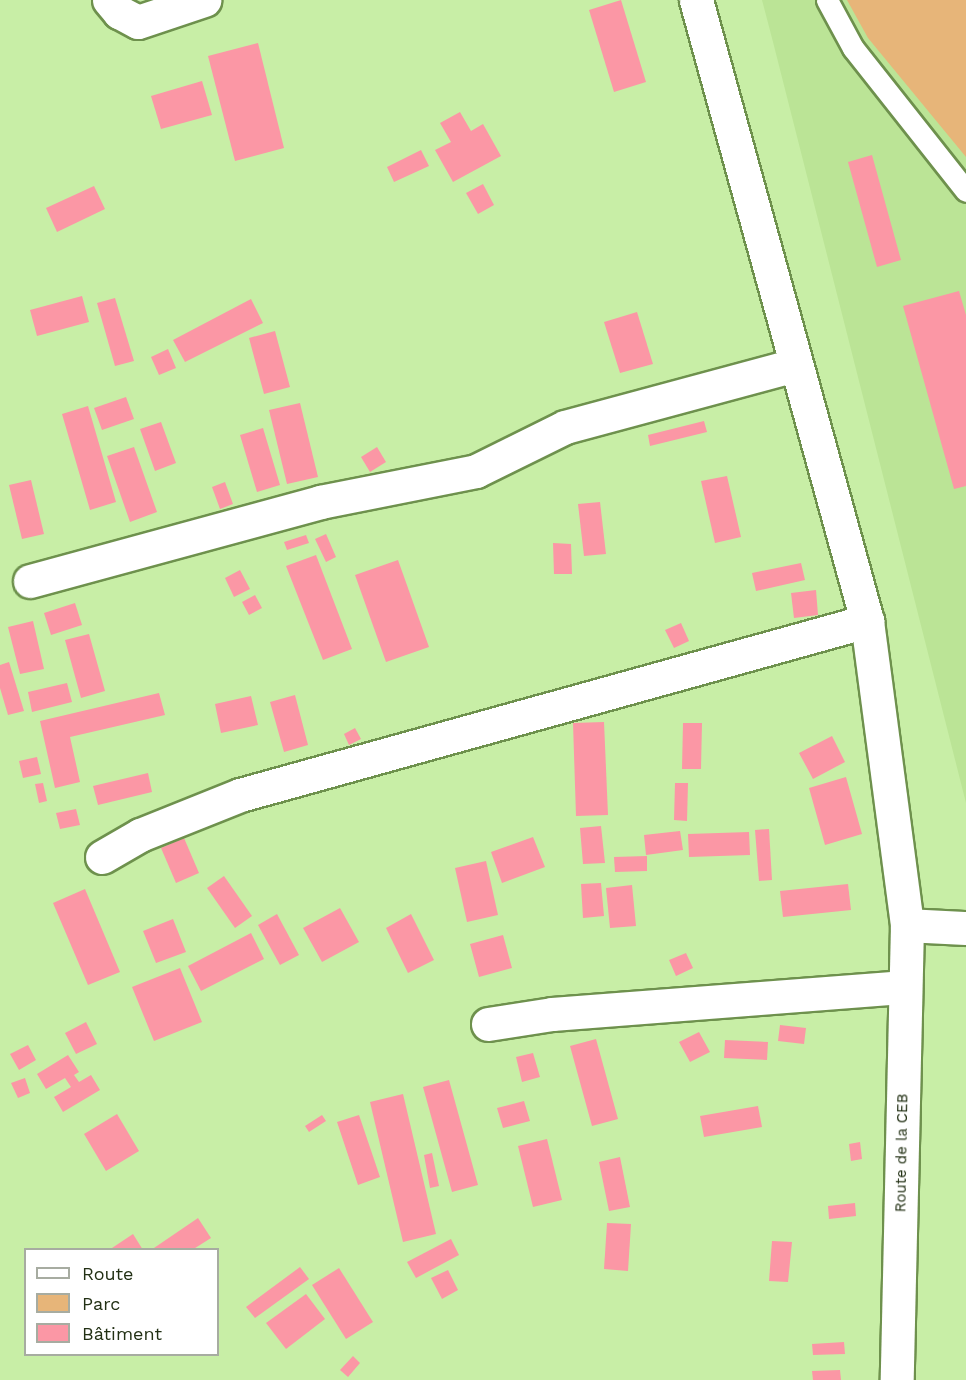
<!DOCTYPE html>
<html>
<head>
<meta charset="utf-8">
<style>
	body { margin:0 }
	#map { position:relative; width:966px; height:1380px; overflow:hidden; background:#c8eea6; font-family:"Work Sans",sans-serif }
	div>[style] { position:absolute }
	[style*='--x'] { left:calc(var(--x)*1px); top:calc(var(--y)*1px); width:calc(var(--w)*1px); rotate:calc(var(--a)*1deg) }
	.built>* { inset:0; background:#bbe496 }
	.green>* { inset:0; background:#e7b579 }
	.building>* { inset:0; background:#fb97a5 }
	.roads { filter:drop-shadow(2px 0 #6e914d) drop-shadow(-2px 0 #6e914d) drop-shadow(0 2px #6e914d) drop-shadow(0 -2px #6e914d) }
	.lane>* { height:21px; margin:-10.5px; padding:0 10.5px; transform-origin:10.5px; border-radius:10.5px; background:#fff }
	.street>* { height:33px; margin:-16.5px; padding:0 16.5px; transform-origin:16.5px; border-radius:16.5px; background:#fff }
	.secondary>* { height:33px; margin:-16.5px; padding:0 16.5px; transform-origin:16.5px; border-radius:16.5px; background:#fff }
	span { translate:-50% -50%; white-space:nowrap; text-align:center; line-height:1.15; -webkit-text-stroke:6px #fff; paint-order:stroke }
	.street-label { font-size:15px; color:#223014 }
	.legend { position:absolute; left:24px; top:1248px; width:195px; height:108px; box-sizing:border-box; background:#fff; border:2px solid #a7aca1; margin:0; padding:8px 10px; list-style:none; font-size:18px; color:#223014 }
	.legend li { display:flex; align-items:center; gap:12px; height:30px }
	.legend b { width:30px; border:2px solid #a7aca1 }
</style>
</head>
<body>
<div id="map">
	<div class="built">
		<div style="clip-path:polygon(762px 0,966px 0,966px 803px,773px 42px)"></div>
	</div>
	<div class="green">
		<div style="clip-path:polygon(847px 0,966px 0,966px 157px,868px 38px)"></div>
	</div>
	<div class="building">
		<div style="clip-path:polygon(621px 0,646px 82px,614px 92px,589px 10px)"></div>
		<div style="clip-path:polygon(258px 43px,284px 148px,235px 161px,208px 56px)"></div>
		<div style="clip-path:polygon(202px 81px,212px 115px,161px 129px,151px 96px)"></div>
		<div style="clip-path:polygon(460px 112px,471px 131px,483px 124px,501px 156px,453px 182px,435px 150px,451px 142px,440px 123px)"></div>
		<div style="clip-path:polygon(421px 150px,429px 166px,394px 182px,387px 167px)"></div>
		<div style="clip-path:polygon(872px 155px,901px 260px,877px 267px,848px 162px)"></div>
		<div style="clip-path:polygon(483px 184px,494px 205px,478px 214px,466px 193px)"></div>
		<div style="clip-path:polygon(94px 186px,105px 209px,57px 232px,46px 208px)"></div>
		<div style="clip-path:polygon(959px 291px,966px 315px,966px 486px,954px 489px,903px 306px)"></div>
		<div style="clip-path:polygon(82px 296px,89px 322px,37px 336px,30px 310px)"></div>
		<div style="clip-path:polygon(115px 298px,134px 361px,115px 366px,97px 303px)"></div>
		<div style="clip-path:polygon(251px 299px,263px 323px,185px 362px,173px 340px)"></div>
		<div style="clip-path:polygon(637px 312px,653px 364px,620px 373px,604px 322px)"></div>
		<div style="clip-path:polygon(275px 331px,290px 387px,264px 394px,249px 338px)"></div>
		<div style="clip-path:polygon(168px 349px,176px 368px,159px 375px,151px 357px)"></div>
		<div style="clip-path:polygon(126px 397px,134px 419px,102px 430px,94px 408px)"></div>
		<div style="clip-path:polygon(300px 403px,318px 477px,287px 484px,269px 410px)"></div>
		<div style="clip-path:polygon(88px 406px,116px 502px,90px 510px,62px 414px)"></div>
		<div style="clip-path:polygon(704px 421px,707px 432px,650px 446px,648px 435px)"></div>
		<div style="clip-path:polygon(161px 422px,176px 463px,155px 471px,140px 429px)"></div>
		<div style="clip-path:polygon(263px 428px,280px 485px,257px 492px,240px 435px)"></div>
		<div style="clip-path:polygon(134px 447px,157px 512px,130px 522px,107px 456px)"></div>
		<div style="clip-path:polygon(377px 447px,386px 462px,370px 472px,361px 457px)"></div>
		<div style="clip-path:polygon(727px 476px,741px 537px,715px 543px,701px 481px)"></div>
		<div style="clip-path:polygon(31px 480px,44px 534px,22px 539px,9px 485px)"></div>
		<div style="clip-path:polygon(225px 482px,233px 504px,220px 509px,212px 487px)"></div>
		<div style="clip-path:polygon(600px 502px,606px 554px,584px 556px,578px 504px)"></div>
		<div style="clip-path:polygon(326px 534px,336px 557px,326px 562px,315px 539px)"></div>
		<div style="clip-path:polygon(306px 535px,309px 543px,287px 550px,284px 542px)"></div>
		<div style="clip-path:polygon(553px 543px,571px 544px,572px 574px,554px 574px)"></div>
		<div style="clip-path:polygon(316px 555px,352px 649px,323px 660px,286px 566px)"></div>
		<div style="clip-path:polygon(398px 560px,429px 647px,386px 662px,355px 575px)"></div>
		<div style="clip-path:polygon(801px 563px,805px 580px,756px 591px,752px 573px)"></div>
		<div style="clip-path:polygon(240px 570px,250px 589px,234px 597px,225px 578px)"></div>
		<div style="clip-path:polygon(816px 590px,818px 615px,794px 618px,791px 593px)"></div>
		<div style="clip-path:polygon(255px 595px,262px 608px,249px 615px,242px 602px)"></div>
		<div style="clip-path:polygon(75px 603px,82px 625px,51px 635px,44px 613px)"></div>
		<div style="clip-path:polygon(33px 621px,44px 669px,20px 674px,8px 627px)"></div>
		<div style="clip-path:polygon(681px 623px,689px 641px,674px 648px,665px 630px)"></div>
		<div style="clip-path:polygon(89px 634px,105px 691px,81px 698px,65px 640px)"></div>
		<div style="clip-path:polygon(9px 662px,24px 711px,8px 715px,0 688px,0 665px)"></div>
		<div style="clip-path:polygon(67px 683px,72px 702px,32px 712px,28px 692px)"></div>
		<div style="clip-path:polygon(159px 693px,165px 715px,70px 737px,80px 782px,55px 788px,40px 721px)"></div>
		<div style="clip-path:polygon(295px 695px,308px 745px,284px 752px,270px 702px)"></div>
		<div style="clip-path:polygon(251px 696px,258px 725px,221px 733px,215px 704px)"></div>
		<div style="clip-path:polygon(604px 722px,608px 815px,576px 816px,573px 723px)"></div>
		<div style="clip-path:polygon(683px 723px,702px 723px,701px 769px,682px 769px)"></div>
		<div style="clip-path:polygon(355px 728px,361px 739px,349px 745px,344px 734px)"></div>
		<div style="clip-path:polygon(832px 736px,845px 762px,813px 779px,799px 753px)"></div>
		<div style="clip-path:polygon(37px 757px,41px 774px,23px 778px,19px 761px)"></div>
		<div style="clip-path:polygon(148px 773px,152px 792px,98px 805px,93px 786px)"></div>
		<div style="clip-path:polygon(846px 777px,862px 834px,825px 845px,809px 788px)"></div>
		<div style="clip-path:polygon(43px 783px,47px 801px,39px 803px,35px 784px)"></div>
		<div style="clip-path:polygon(675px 783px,688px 783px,687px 821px,674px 820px)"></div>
		<div style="clip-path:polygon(76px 809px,80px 825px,60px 829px,56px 813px)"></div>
		<div style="clip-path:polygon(601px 826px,605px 863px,583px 864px,580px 828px)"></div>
		<div style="clip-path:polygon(769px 829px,772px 880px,759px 881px,755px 830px)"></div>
		<div style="clip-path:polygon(680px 831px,683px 850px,646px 855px,644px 835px)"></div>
		<div style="clip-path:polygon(749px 832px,750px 855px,689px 857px,688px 834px)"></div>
		<div style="clip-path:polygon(533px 837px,545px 867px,502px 883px,491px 852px)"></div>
		<div style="clip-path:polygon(184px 838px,199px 873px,176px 883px,161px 848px)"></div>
		<div style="clip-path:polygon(647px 856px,647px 871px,615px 872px,614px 857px)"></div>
		<div style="clip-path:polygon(486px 861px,498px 915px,467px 922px,455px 868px)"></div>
		<div style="clip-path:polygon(224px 876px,252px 916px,235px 928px,207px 888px)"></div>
		<div style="clip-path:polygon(601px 883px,604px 916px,583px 918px,581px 884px)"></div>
		<div style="clip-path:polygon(848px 884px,851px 910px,783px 917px,780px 891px)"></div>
		<div style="clip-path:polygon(632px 885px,636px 926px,610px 928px,606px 888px)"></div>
		<div style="clip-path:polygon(85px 889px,120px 972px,88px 985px,53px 903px)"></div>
		<div style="clip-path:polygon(340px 908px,359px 942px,322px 962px,303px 928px)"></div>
		<div style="clip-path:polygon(277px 914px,299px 955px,280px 965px,258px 925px)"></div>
		<div style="clip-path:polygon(411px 914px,434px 960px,408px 973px,386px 928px)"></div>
		<div style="clip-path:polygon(173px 919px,186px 952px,156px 963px,143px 931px)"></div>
		<div style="clip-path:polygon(251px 933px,264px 959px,201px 991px,188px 966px)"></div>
		<div style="clip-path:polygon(503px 935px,512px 968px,479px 977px,470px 944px)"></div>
		<div style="clip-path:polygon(686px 953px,693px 968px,676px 976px,669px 960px)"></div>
		<div style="clip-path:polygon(180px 968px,202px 1022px,154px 1041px,132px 987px)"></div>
		<div style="clip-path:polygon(86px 1022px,97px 1044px,76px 1054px,65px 1033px)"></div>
		<div style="clip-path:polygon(780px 1025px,806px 1028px,804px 1044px,778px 1041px)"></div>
		<div style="clip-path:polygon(699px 1032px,710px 1052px,690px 1062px,679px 1042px)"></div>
		<div style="clip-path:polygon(596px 1039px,618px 1119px,592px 1126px,570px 1046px)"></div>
		<div style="clip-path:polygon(725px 1040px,768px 1042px,767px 1060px,724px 1058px)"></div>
		<div style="clip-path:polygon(28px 1045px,36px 1060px,19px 1070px,10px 1054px)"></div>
		<div style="clip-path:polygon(533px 1053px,540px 1077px,522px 1082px,516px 1057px)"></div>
		<div style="clip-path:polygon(68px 1055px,79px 1072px,74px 1075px,79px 1082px,91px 1075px,100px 1090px,63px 1112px,54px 1097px,71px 1087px,65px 1078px,46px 1089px,37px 1074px)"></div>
		<div style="clip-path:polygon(25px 1078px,30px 1093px,18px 1098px,11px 1083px)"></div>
		<div style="clip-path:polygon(449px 1080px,478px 1185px,452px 1192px,423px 1087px)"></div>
		<div style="clip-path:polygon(403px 1094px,436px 1234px,403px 1242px,370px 1102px)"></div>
		<div style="clip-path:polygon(524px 1101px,530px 1121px,503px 1128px,497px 1108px)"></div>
		<div style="clip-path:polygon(758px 1106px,762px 1127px,704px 1137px,700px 1116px)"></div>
		<div style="clip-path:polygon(117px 1114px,139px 1151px,106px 1171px,84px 1134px)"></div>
		<div style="clip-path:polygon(322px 1115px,326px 1121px,309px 1132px,305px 1126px)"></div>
		<div style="clip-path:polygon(359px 1115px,380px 1177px,358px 1185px,337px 1122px)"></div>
		<div style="clip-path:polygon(547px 1139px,562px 1200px,533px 1207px,518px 1146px)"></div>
		<div style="clip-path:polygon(860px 1142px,862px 1159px,851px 1161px,849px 1144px)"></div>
		<div style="clip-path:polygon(432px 1153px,439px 1186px,430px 1188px,424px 1155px)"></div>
		<div style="clip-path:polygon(620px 1157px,630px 1207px,609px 1211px,599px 1162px)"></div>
		<div style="clip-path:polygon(855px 1203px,856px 1216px,829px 1219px,828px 1206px)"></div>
		<div style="clip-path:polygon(198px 1218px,211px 1238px,192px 1250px,151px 1250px)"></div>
		<div style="clip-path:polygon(607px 1223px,631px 1224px,628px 1271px,604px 1269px)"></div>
		<div style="clip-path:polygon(133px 1234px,143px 1250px,109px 1250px)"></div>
		<div style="clip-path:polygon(451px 1239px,459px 1255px,416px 1278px,407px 1262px)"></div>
		<div style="clip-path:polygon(772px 1241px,792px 1242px,788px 1282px,769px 1281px)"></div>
		<div style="clip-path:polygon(300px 1267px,309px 1279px,255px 1318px,246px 1307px)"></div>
		<div style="clip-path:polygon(339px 1268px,373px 1322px,346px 1339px,312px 1285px)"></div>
		<div style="clip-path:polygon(448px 1270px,458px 1290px,442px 1299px,431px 1278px)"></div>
		<div style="clip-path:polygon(306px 1294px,325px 1319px,286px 1349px,266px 1323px)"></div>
		<div style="clip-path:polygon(844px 1342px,845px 1354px,813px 1355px,812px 1344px)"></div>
		<div style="clip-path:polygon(353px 1356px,360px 1363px,348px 1377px,340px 1370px)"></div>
		<div style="clip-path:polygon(840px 1370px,841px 1380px,813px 1380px,812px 1371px)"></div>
	</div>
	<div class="roads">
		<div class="lane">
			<div style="--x:827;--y:0;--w:55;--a:61.6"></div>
			<div style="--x:853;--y:48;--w:182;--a:51.7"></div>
		</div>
		<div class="street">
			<div style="--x:109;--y:0;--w:16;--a:50"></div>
			<div style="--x:119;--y:12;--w:21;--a:28"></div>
			<div style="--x:138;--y:22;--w:70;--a:-18.4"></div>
			<div style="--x:30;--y:581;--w:301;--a:-15.2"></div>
			<div style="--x:320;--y:502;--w:159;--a:-11.2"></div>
			<div style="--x:476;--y:471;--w:99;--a:-26.3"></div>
			<div style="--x:565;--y:427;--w:237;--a:-15.1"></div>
			<div style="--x:102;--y:857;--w:44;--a:-30.1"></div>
			<div style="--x:140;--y:835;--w:108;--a:-21.8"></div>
			<div style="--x:240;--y:795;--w:651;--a:-15.51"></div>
			<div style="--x:907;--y:925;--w:59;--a:2.9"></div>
			<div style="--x:488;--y:1024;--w:65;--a:-8.9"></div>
			<div style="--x:552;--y:1014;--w:354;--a:-4.4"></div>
		</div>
		<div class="secondary">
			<div style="--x:696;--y:0;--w:644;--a:74.6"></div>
			<div style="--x:867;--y:621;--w:307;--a:82.5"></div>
			<div style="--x:907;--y:925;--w:455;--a:91.3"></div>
		</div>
	</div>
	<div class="street-label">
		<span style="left:902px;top:1153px;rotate:-89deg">Route de la CEB</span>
	</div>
	<ul class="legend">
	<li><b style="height:8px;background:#fff"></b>Route</li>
	<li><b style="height:16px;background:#e7b579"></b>Parc</li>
	<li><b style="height:16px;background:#fb97a5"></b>Bâtiment</li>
	</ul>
</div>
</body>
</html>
